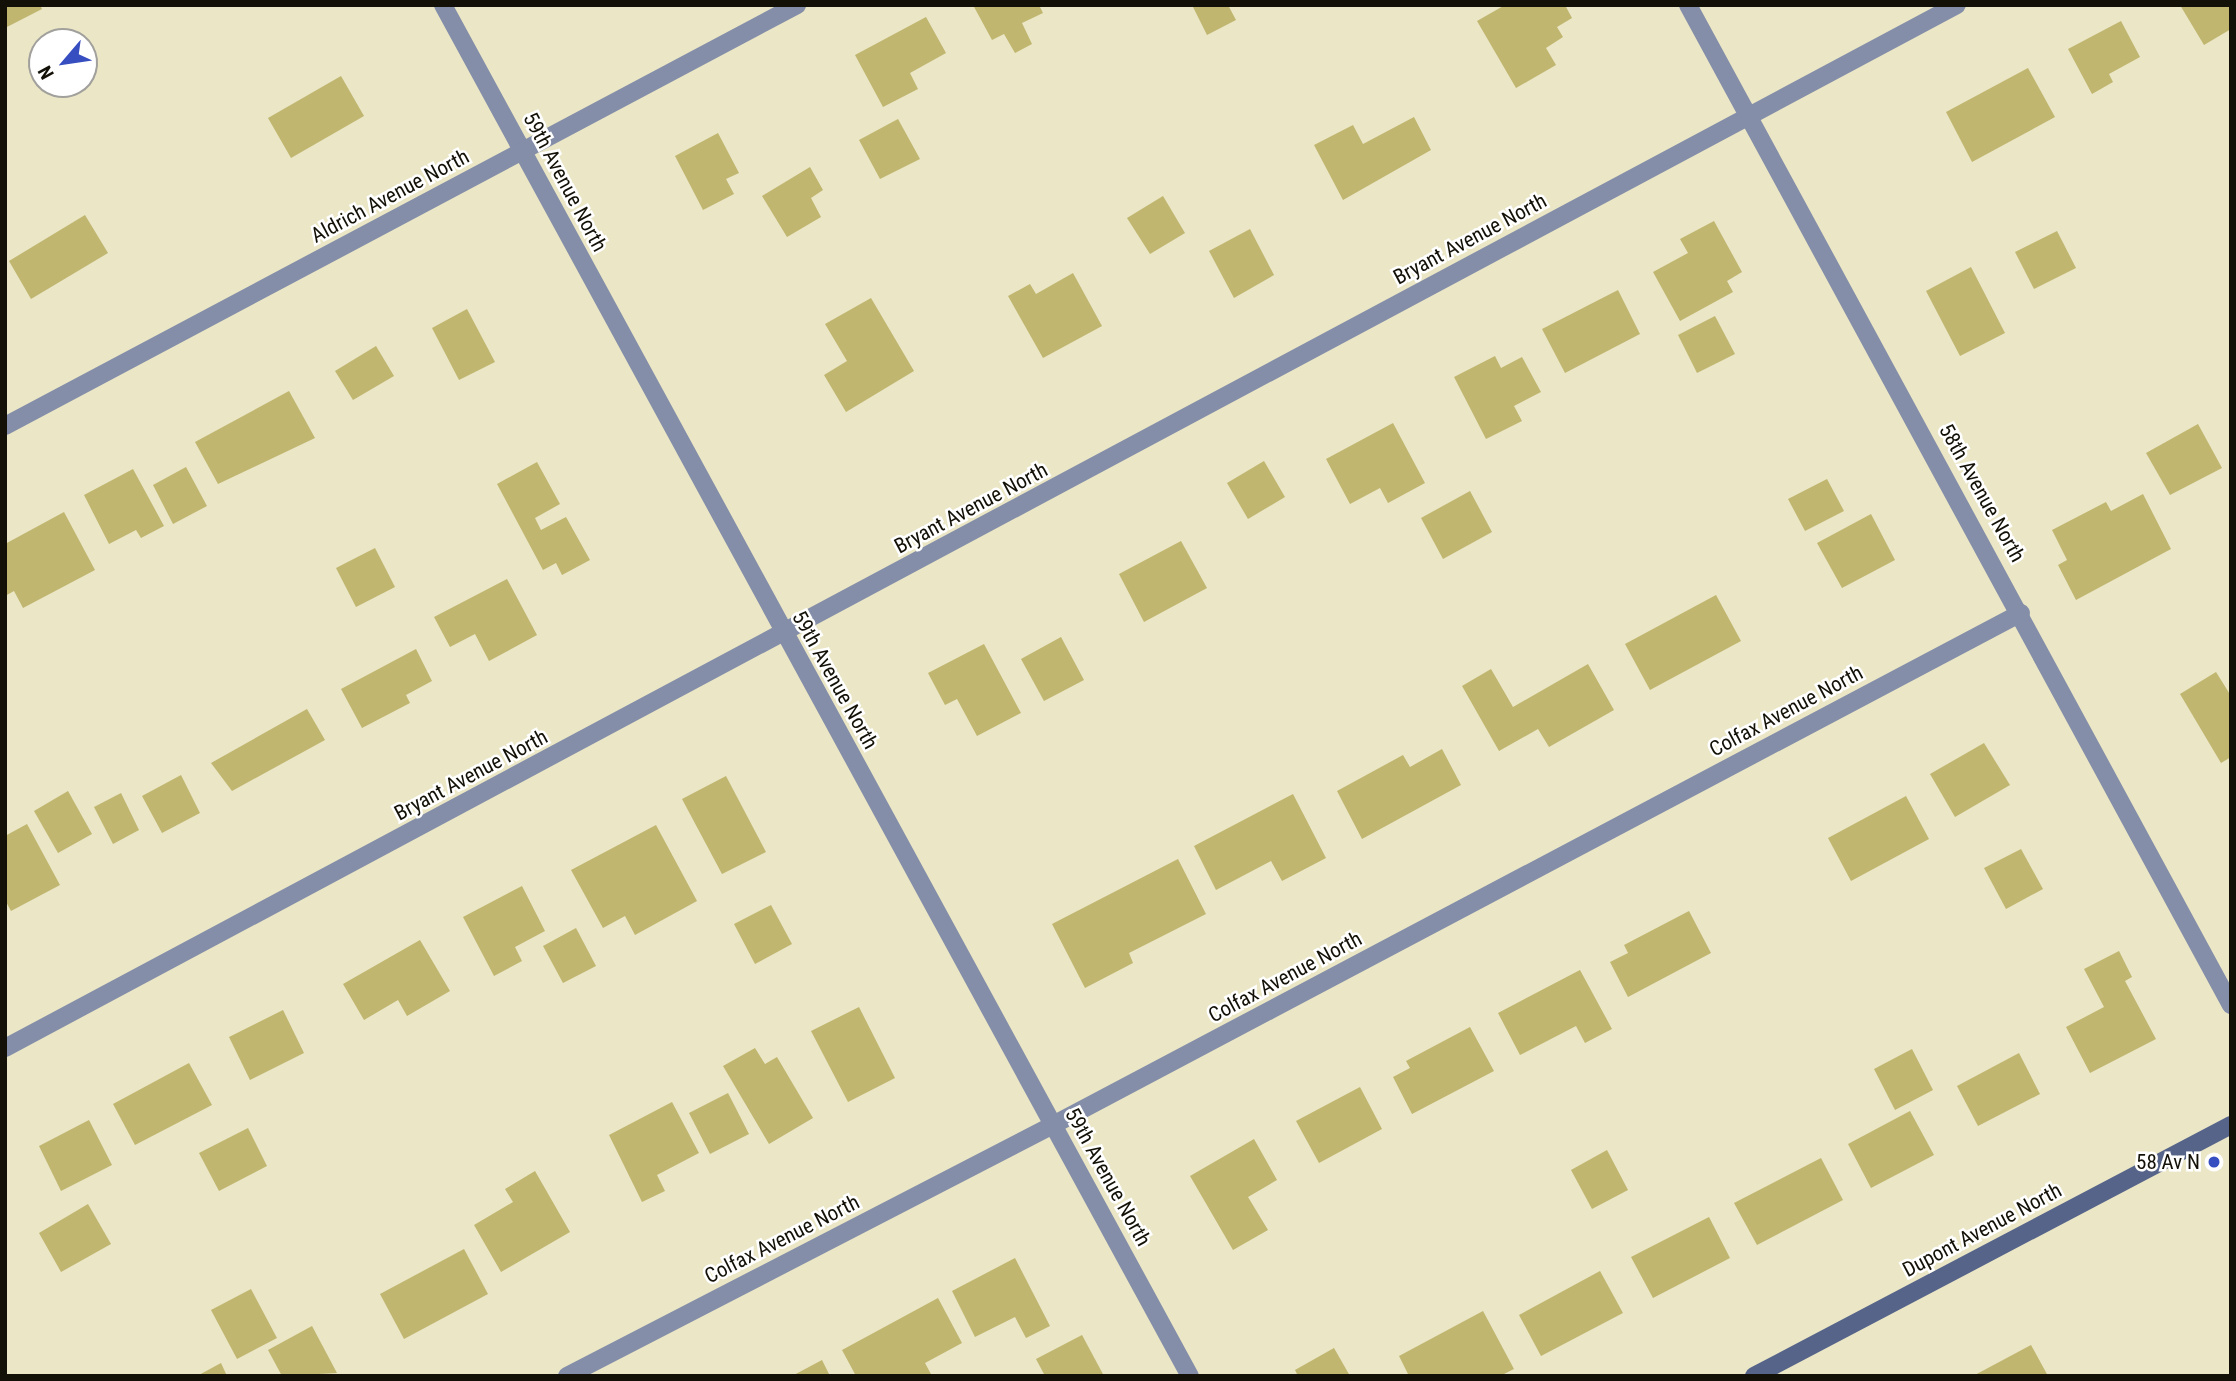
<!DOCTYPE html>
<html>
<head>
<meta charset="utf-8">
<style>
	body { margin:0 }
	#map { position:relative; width:2236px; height:1381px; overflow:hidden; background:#eae6c6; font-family:"Roboto Condensed",sans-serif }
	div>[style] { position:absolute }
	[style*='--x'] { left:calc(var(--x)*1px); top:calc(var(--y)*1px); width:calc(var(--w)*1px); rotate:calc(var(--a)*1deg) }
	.building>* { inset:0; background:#c0b66f }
	.street>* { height:18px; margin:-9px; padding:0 9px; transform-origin:9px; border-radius:9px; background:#848ea8 }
	.secondary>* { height:18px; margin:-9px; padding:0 9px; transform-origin:9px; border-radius:9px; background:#57648a }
	.dots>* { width:19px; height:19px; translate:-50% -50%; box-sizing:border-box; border:4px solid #fff; border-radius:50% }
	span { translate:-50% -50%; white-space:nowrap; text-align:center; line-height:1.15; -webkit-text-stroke:5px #fff; paint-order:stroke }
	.street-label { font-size:21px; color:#131107 }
	.poi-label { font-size:21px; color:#131107 }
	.right { translate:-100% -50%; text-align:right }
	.frame { position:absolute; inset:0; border:7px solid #131107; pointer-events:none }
	.north { position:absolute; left:28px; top:28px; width:70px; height:70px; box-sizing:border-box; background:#fff; border:2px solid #a1a09c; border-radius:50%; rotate:241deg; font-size:19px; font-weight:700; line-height:28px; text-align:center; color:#131107 }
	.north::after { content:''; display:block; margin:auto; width:24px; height:32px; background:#364ec0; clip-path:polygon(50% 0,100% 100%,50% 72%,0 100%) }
</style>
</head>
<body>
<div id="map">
	<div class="building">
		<div style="clip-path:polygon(5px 5px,40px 5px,42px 9px,5px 28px)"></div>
		<div style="clip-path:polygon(973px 5px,1039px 5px,1043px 13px,1022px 23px,1032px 44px,1015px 53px,1004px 34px,992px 40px)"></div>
		<div style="clip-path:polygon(1192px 5px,1228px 5px,1236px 20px,1207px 35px)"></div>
		<div style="clip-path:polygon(1505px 5px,1565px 5px,1572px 18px,1557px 27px,1563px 37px,1546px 48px,1556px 65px,1516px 88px,1477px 21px)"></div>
		<div style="clip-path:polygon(2180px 5px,2230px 5px,2231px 29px,2204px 45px)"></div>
		<div style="clip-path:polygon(926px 17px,946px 53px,910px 73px,918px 89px,883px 107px,855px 55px)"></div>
		<div style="clip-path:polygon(2121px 21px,2140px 57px,2109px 74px,2113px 82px,2092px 94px,2068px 49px)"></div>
		<div style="clip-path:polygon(2028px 68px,2055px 117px,1972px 162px,1946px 112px)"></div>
		<div style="clip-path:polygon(341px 76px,364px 116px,291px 158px,268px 118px)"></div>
		<div style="clip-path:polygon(1414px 117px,1431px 150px,1343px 200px,1314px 145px,1353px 125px,1363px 144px)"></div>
		<div style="clip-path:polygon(898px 119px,920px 159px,880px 179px,859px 140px)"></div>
		<div style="clip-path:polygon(718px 133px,739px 173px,726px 179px,734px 194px,703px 210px,675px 156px)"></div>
		<div style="clip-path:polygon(810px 167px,823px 190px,811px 198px,821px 217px,787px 237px,762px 196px)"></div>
		<div style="clip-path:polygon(1163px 196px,1185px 233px,1150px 254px,1127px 218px)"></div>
		<div style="clip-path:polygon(85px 215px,108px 253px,31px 299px,9px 261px)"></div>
		<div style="clip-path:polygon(1714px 221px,1742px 272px,1727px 281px,1733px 292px,1680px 321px,1653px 272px,1688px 253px,1680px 239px)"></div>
		<div style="clip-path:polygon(1250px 229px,1274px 275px,1234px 298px,1209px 251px)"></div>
		<div style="clip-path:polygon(2057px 231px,2076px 268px,2034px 289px,2015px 252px)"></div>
		<div style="clip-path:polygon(1971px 267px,2005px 333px,1960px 356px,1926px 291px)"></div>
		<div style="clip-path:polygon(1073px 273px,1102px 326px,1043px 358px,1008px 296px,1030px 284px,1036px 294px)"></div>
		<div style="clip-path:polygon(1618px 290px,1640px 334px,1565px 373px,1542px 329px)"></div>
		<div style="clip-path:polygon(871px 298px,914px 371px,846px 412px,824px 375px,847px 361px,825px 324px)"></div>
		<div style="clip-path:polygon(467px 309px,495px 362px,459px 380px,432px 328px)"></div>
		<div style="clip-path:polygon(1715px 316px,1735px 354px,1697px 373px,1678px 335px)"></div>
		<div style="clip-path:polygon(376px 346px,394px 376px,353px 400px,335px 371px)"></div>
		<div style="clip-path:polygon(1495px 356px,1501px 368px,1522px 357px,1541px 392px,1514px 406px,1522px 421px,1486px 439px,1454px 377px)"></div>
		<div style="clip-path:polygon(289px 391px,315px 438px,218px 484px,195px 442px)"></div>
		<div style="clip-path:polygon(1393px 423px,1425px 483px,1388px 503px,1380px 488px,1350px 504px,1326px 459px)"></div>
		<div style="clip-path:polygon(2198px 424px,2222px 468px,2170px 495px,2146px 453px)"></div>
		<div style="clip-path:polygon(1264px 461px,1285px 497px,1248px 519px,1227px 483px)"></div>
		<div style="clip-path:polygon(537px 462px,560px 504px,535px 518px,541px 530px,566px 517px,590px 560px,562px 575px,556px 563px,543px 570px,497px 484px)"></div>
		<div style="clip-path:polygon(186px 467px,207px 506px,173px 524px,153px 485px)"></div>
		<div style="clip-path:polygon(133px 469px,164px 526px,141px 538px,136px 530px,109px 544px,84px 495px)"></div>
		<div style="clip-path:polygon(1827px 479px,1844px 511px,1805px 531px,1788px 499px)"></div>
		<div style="clip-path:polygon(1470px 491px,1492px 532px,1443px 559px,1421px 518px)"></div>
		<div style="clip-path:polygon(2143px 494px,2171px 549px,2076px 600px,2058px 565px,2067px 560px,2052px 530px,2106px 502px,2111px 511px)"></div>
		<div style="clip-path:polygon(64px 512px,95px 570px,23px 608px,14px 591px,5px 596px,5px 544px)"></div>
		<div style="clip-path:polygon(1871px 514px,1895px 560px,1842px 588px,1817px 543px)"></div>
		<div style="clip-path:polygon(1181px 541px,1207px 588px,1144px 622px,1119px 574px)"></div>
		<div style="clip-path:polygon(375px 548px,395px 587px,356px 607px,336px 568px)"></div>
		<div style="clip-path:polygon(507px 579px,537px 635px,489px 661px,475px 634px,450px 647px,434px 617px)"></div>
		<div style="clip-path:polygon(1716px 595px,1741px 641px,1650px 690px,1625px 644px)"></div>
		<div style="clip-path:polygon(1061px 637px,1084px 680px,1044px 701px,1021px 659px)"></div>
		<div style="clip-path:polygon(984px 644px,1021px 713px,977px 736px,957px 699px,945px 705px,928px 673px)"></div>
		<div style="clip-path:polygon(416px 649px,432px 681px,406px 695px,410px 703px,362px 728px,341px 689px)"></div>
		<div style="clip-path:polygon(1588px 664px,1614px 710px,1549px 747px,1538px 729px,1499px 751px,1462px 686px,1491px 669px,1513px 707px)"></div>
		<div style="clip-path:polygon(2216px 672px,2231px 696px,2231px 757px,2221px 763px,2180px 694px)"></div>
		<div style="clip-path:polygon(307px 709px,325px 740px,232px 791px,211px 763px)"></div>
		<div style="clip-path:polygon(1984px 743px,2010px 785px,1955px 817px,1930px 774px)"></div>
		<div style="clip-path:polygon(1442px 749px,1461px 785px,1362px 839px,1337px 791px,1403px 755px,1410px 767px)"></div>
		<div style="clip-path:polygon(181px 775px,200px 813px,162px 833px,142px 796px)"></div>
		<div style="clip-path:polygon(726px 776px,766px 852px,722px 874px,682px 799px)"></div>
		<div style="clip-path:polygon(68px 791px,92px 834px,58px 853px,34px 811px)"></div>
		<div style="clip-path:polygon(121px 793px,139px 830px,113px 844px,94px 807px)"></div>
		<div style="clip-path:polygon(1293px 794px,1326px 858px,1282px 881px,1271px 861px,1216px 890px,1194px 846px)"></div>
		<div style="clip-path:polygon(1906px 796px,1929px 839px,1851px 881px,1828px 838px)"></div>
		<div style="clip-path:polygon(27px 824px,60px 885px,11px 911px,5px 900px,5px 836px)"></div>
		<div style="clip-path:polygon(656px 825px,697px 901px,635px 935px,625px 916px,603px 928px,571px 870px)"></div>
		<div style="clip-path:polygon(2021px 849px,2043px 889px,2006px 909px,1984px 868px)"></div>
		<div style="clip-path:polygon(1178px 859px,1206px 914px,1129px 953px,1133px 963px,1085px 988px,1052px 924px)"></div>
		<div style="clip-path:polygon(522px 886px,545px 931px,515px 947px,522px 961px,494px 976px,463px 917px)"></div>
		<div style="clip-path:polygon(771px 905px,792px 944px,755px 964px,734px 924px)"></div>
		<div style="clip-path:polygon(1689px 911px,1711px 953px,1628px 997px,1610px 962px,1628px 953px,1624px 945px)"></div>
		<div style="clip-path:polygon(576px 928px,596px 966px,563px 983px,543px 946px)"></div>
		<div style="clip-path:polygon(420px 940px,450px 991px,407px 1016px,398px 1000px,364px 1020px,343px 984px)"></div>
		<div style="clip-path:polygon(2119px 951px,2132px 977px,2125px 981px,2156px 1039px,2090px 1073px,2066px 1027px,2104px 1007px,2084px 969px)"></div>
		<div style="clip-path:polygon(1580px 970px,1612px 1029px,1585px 1043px,1576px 1026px,1520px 1055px,1498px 1013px)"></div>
		<div style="clip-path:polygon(859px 1007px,895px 1078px,848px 1102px,811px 1031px)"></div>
		<div style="clip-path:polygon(283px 1010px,304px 1053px,250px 1080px,229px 1037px)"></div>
		<div style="clip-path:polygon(1470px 1027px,1494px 1071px,1412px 1114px,1393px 1077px,1410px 1068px,1406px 1061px)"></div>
		<div style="clip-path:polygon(755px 1048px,765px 1064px,777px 1057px,813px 1118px,769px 1144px,723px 1066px)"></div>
		<div style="clip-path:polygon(1912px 1049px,1933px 1090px,1895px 1110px,1874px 1069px)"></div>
		<div style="clip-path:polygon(2019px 1053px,2040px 1094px,1978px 1126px,1957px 1086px)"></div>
		<div style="clip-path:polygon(189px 1063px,212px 1105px,135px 1145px,113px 1104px)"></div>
		<div style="clip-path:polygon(1360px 1087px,1382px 1129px,1319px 1163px,1296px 1121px)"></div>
		<div style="clip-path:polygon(728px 1093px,749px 1134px,710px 1154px,689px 1113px)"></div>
		<div style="clip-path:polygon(672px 1102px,699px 1153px,657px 1175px,665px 1191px,642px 1202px,609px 1135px)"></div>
		<div style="clip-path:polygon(1910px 1111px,1934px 1155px,1871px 1188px,1848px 1144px)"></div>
		<div style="clip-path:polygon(89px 1120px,112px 1165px,61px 1191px,39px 1146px)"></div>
		<div style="clip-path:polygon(248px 1128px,267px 1166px,219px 1191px,199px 1153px)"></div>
		<div style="clip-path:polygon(1254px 1139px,1277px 1180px,1248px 1197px,1268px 1230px,1233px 1250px,1190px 1176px)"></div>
		<div style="clip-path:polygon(1607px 1150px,1628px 1190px,1592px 1209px,1571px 1170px)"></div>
		<div style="clip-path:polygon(1821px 1158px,1843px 1200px,1757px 1245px,1734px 1203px)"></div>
		<div style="clip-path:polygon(535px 1171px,570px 1232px,501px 1272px,474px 1225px,513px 1202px,505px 1189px)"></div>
		<div style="clip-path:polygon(88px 1204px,111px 1244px,61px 1272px,39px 1233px)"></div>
		<div style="clip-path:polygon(1709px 1217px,1730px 1258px,1653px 1298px,1631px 1257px)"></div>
		<div style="clip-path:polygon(464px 1249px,488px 1294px,404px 1339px,380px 1294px)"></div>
		<div style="clip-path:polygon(1015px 1258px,1050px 1326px,1026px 1338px,1015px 1317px,975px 1337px,952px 1291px)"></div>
		<div style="clip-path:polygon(1600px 1271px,1623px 1313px,1541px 1356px,1519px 1315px)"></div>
		<div style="clip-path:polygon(251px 1289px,277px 1338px,237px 1359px,211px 1310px)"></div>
		<div style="clip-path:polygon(938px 1298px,962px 1343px,925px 1363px,932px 1376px,856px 1376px,842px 1350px)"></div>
		<div style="clip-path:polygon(1483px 1311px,1514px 1369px,1500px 1376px,1409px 1376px,1399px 1356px)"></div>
		<div style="clip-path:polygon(312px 1326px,337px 1373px,282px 1376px,268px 1350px)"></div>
		<div style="clip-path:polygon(1082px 1335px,1104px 1376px,1045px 1376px,1036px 1359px)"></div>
		<div style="clip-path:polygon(2031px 1345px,2048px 1376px,1973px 1376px)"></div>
		<div style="clip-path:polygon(1334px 1348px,1350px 1376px,1298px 1376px,1295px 1370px)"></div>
		<div style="clip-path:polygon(822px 1360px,830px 1376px,792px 1376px)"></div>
		<div style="clip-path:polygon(221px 1363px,227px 1376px,197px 1376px)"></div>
	</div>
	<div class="street">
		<div style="--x:443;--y:5;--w:1561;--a:61.42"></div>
		<div style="--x:1688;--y:5;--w:1138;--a:61.5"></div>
		<div style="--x:5;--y:426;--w:897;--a:-27.99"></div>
		<div style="--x:5;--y:1048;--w:2213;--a:-28.12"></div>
		<div style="--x:567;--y:1376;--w:547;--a:-27.31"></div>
		<div style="--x:1053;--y:1125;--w:1095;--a:-27.88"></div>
	</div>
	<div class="secondary">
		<div style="--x:1754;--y:1376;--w:539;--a:-27.75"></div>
	</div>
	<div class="dots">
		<div style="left:2214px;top:1162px;background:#364ec0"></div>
	</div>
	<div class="street-label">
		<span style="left:565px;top:182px;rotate:62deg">59th Avenue North</span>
		<span style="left:390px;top:196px;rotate:-28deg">Aldrich Avenue North</span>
		<span style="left:1470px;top:239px;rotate:-28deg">Bryant Avenue North</span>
		<span style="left:1982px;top:493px;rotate:61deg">58th Avenue North</span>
		<span style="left:971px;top:508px;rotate:-28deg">Bryant Avenue North</span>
		<span style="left:835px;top:680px;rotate:61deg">59th Avenue North</span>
		<span style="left:1786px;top:711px;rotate:-28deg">Colfax Avenue North</span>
		<span style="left:471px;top:775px;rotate:-28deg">Bryant Avenue North</span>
		<span style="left:1285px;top:977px;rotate:-28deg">Colfax Avenue North</span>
		<span style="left:1108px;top:1177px;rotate:61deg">59th Avenue North</span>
		<span style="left:1982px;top:1230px;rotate:-28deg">Dupont Avenue North</span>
		<span style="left:782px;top:1239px;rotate:-27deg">Colfax Avenue North</span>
	</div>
	<div class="poi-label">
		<span class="right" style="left:2200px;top:1162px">58 Av N</span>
	</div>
	<div class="frame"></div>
	<div class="north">N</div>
</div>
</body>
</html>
